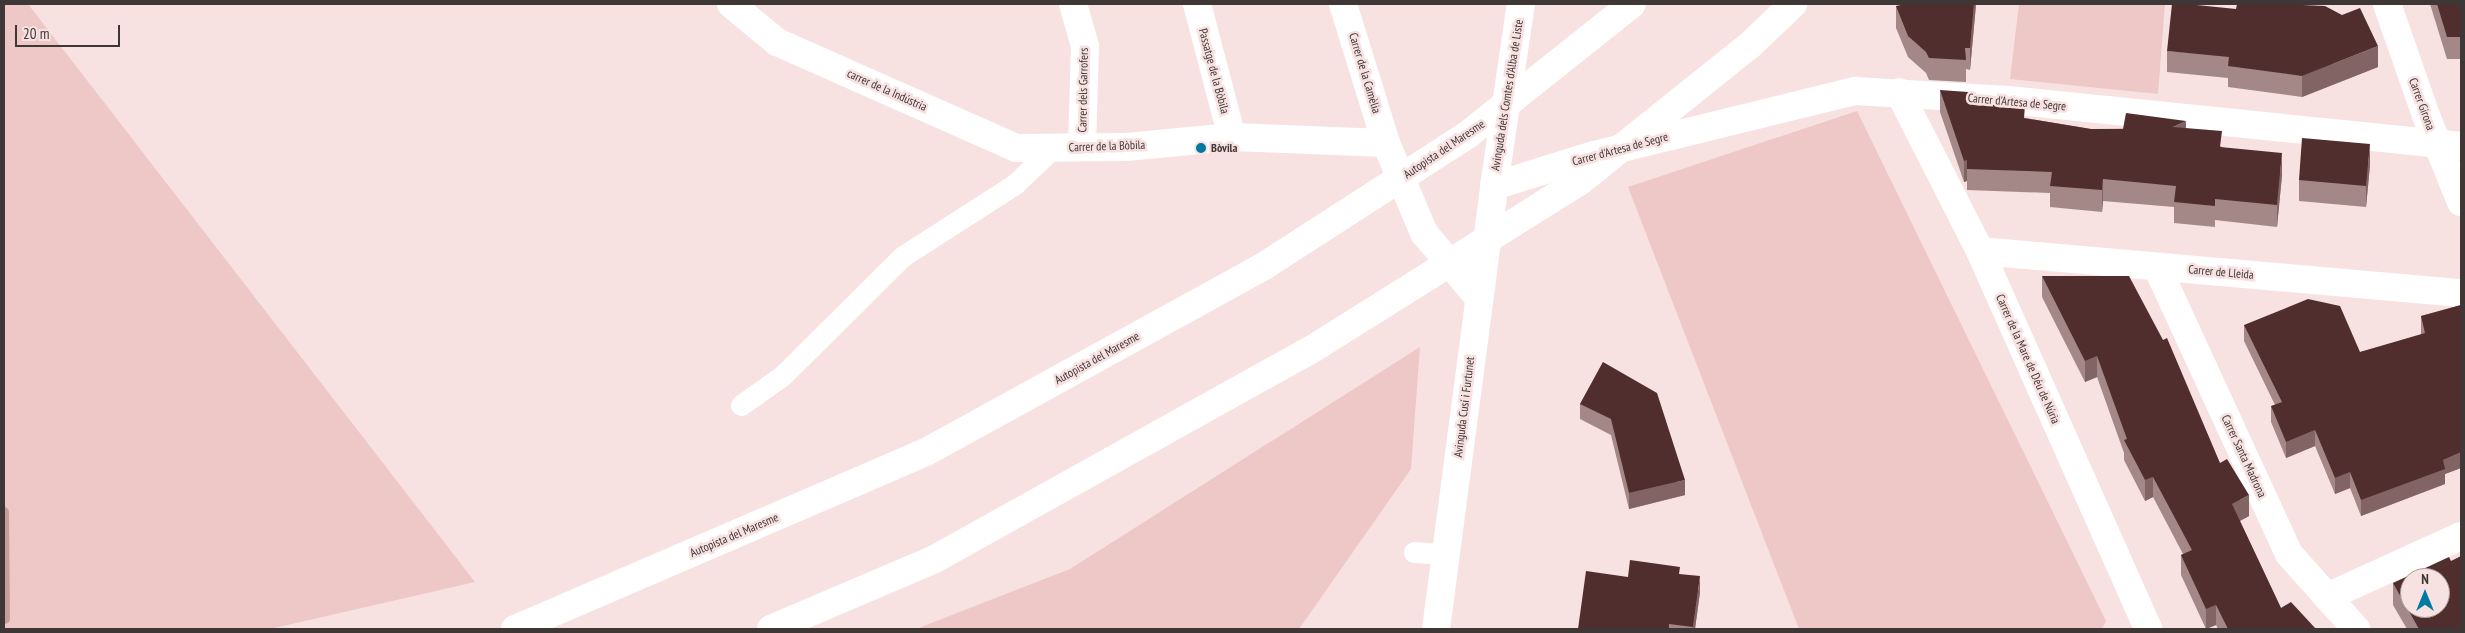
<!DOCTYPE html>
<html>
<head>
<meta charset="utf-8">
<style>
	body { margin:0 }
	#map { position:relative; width:2465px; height:633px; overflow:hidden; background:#f7e2e1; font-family:"PT Sans Narrow",sans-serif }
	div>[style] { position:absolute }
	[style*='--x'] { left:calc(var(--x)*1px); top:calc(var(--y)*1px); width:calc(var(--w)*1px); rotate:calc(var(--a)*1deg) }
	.green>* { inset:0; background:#edc8c7 }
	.stream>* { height:10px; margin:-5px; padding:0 5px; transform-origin:5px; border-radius:5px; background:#c79d9c }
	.lane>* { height:21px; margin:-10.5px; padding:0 10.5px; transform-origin:10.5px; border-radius:10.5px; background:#fff }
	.street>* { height:28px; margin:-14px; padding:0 14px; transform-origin:14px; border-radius:14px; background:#fff }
	.secondary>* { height:28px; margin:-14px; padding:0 14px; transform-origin:14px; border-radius:14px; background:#fff }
	.highway>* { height:28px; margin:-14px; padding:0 14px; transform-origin:14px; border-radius:14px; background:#fff }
	.wall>* { inset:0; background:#a48888 }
	.shaded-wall>* { inset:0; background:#836464 }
	.building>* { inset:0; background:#512e2e }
	.dots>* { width:14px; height:14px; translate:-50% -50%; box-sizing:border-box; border:2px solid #f7e2e1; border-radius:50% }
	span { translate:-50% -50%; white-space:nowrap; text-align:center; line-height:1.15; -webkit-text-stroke:5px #f7e2e1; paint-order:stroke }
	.street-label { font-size:12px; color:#3f3736 }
	.poi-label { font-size:12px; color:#3f3736; font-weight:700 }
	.left { translate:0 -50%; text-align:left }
	.frame { position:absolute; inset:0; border:5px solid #3f3736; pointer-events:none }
	.north { position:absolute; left:2400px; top:568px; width:50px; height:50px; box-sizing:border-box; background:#f7e2e1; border:1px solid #ad9e9d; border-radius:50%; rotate:0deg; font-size:14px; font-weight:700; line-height:20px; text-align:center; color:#3f3736 }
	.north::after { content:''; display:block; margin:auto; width:18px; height:22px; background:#007aa1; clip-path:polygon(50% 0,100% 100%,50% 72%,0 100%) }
	.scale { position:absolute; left:15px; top:25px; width:105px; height:22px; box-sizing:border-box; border:2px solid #3f3736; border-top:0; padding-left:6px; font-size:15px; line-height:18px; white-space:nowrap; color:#3f3736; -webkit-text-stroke:4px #f7e2e1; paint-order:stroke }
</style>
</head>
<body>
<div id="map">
	<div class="green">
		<div style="clip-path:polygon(4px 4px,28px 4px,475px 582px,270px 629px,4px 629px)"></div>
		<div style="clip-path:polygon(2019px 4px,2165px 4px,2158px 94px,2010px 79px)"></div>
		<div style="clip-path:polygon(1857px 111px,2106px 621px,2102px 629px,1799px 629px,1628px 187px)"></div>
		<div style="clip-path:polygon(1420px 347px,1411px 469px,1299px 629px,916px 629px,1070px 569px)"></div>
	</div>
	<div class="stream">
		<div style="--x:4;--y:512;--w:107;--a:89.5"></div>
	</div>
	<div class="lane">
		<div style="--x:741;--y:405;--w:50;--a:-35.3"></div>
		<div style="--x:782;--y:376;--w:170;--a:-44.8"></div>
		<div style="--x:903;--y:256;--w:133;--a:-32.7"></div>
		<div style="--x:1015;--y:184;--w:54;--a:-43.5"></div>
		<div style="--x:1414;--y:552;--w:32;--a:4"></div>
	</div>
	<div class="street">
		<div style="--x:731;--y:4;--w:60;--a:39.6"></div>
		<div style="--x:777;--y:42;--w:261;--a:23.9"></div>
		<div style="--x:1016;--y:148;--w:110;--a:-0.5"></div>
		<div style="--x:1126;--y:147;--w:106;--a:-5.4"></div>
		<div style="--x:1232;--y:137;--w:154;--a:2.2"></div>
		<div style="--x:1386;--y:143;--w:98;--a:67.1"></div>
		<div style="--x:1424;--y:233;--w:84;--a:49.8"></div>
		<div style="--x:1073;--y:4;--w:44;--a:74.1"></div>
		<div style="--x:1085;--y:46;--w:101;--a:91.7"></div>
		<div style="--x:1197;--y:4;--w:138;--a:75.3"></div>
		<div style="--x:1343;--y:4;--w:145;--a:72.8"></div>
		<div style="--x:2387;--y:4;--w:121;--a:70.7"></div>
		<div style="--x:2427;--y:118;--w:91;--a:68"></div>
		<div style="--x:1899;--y:92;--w:178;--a:63"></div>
		<div style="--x:1980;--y:251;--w:414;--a:66"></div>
		<div style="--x:1980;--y:251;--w:483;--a:5"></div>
		<div style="--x:2157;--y:267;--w:316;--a:65.3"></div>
		<div style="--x:2289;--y:554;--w:101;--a:48.2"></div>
		<div style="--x:2327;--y:597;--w:147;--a:-24.5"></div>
		<div style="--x:1436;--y:629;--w:447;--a:-82.5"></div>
		<div style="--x:1494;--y:186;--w:105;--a:-17.2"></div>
		<div style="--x:1594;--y:155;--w:269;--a:-13.8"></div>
		<div style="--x:1855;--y:91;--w:153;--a:3.4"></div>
		<div style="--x:2008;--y:100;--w:455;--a:5.8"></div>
	</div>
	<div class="secondary">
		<div style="--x:1494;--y:186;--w:184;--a:-81.6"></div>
	</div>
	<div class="highway">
		<div style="--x:515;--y:629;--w:447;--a:-23.3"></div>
		<div style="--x:926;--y:452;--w:386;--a:-28.8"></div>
		<div style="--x:1264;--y:266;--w:240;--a:-32.8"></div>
		<div style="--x:1466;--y:136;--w:212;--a:-38.5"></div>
		<div style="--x:771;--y:629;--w:176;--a:-23.1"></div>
		<div style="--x:933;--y:560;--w:436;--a:-29.1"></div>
		<div style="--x:1314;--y:348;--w:313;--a:-32.1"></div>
		<div style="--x:1579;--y:182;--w:218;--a:-38.7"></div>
		<div style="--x:1749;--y:46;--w:61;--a:-43.7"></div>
	</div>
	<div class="wall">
		<div style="clip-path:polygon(1976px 4px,1970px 70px,1966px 69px,1966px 82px,1929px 80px,1926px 73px,1908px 57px,1896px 28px,1896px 6px)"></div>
		<div style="clip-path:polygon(2430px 4px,2461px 4px,2461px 59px,2447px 59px)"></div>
		<div style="clip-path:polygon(2167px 51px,2378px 67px,2302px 97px,2228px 87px,2228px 78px,2167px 72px)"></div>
		<div style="clip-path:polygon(1940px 90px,1969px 104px,2025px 118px,2091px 129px,2186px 128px,2222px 147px,2282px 175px,2277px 227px,2215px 220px,2215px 227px,2174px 223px,2174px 207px,2103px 201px,2102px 212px,2050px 207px,2050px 193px,1967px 190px,1967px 181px,1964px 182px,1940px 112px)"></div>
		<div style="clip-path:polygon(2370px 165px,2366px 207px,2299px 201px,2299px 180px)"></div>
		<div style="clip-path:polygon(2042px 276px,2220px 463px,2249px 516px,2240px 521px,2281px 608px,2316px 629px,2218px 629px,2216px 625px,2206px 629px,2181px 575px,2181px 555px,2183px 554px,2153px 497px,2145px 501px,2124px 460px,2124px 453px,2097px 377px,2085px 382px,2042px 297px)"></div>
		<div style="clip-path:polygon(2461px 305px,2461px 468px,2445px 474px,2445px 484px,2361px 516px,2350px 488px,2335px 494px,2315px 446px,2286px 458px,2271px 422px,2271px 406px,2275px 405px,2244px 341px,2244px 325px,2360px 352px,2421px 335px,2421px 316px)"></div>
		<div style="clip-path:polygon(1603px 362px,1685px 495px,1629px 509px,1611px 435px,1580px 419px,1580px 404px)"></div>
		<div style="clip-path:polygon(2451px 561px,2461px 629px,2407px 629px,2393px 605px,2393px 583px)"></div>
		<div style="clip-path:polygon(1680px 574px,1700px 592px,1695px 629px,1578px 629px,1628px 577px)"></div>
	</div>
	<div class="shaded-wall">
		<div style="clip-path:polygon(1974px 4px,1976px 4px,1976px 5px,1970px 70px,1970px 48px)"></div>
		<div style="clip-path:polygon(2378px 46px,2378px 67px,2302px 97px,2302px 76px)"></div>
		<div style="clip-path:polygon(2186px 121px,2186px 143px,2173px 127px)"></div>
		<div style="clip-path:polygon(2370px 144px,2370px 165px,2366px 207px,2366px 186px)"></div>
		<div style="clip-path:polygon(2282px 153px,2282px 175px,2277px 227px,2277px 205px)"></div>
		<div style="clip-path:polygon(1967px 160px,1967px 181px,1964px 182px,1964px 161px)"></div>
		<div style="clip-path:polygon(2103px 179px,2103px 201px,2102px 212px,2102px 190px)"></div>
		<div style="clip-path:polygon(2097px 356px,2097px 377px,2085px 382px,2085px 361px)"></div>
		<div style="clip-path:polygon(2315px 430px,2315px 446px,2286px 458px,2286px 442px)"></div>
		<div style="clip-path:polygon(2461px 452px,2461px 468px,2445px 474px,2445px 484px,2361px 516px,2361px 500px,2443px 460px)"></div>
		<div style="clip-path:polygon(2350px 472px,2350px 488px,2335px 494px,2335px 478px)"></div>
		<div style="clip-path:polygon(2153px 477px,2153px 497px,2145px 501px,2145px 480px)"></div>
		<div style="clip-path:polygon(1685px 480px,1685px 495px,1629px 509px,1629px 493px)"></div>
		<div style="clip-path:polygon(2249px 495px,2249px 516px,2232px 525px,2232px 504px)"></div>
		<div style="clip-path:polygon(1700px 576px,1700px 592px,1695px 629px,1693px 629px)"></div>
		<div style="clip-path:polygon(2216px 605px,2216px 625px,2206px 629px,2206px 609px)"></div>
	</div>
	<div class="building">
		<div style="clip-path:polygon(1906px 4px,1974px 4px,1970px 48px,1965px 48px,1966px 60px,1929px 58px,1926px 52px,1908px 36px,1896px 6px)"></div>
		<div style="clip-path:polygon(2172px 4px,2187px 4px,2236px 9px,2237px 4px,2281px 4px,2325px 6px,2342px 15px,2360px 8px,2378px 46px,2302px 76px,2228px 66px,2229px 57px,2167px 51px)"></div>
		<div style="clip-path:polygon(2437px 4px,2461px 4px,2461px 37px,2447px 37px)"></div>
		<div style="clip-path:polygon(1940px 90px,1968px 92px,1969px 104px,2025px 106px,2024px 118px,2091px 129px,2123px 129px,2126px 113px,2186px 121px,2173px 127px,2222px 131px,2220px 147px,2282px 153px,2277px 205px,2215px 199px,2215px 206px,2174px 202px,2176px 186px,2103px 179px,2102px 190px,2050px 186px,2052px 172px,1967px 169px,1967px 160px,1964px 161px)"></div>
		<div style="clip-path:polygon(2302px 138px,2370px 144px,2366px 186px,2299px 180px)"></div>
		<div style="clip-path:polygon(2042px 276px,2129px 276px,2163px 340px,2167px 338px,2220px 463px,2227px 459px,2249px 495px,2232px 504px,2281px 608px,2291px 602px,2316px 629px,2228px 629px,2216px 605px,2206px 609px,2181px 555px,2192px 550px,2153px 477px,2145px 480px,2124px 440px,2127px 439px,2097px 356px,2085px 361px)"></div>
		<div style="clip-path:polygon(2308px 299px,2340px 306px,2360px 352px,2425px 333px,2421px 316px,2461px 305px,2461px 452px,2443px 460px,2445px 469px,2361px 500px,2350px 472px,2335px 478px,2315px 430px,2286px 442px,2271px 406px,2282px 402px,2244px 325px)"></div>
		<div style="clip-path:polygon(1603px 362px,1657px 393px,1685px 480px,1629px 493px,1611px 419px,1580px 404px)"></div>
		<div style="clip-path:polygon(evenodd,2461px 556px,2461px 629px,2419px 629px,2393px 583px,2449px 557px,2451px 561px,2461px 556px,2410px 578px,2440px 578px,2440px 608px,2410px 608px,2410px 578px)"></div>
		<div style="clip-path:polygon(1630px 560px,1680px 567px,1679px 574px,1700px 576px,1693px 627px,1669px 624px,1669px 629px,1578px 629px,1586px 571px,1628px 577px)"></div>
	</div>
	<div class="dots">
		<div style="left:1201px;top:148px;background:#007aa1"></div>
	</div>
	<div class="street-label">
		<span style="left:1214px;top:71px;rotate:75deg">Passatge de la Bòbila</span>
		<span style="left:1365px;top:73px;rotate:73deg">Carrer de la Camèlia</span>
		<span style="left:887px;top:90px;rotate:24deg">carrer de la Indústria</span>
		<span style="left:1083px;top:90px;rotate:-89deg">Carrer dels Garrofers</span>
		<span style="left:1507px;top:95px;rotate:-81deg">Avinguda dels Comtes d'Alba de Liste</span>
		<span style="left:2017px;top:102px;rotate:5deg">Carrer d'Artesa de Segre</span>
		<span style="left:2422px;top:104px;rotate:70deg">Carrer Girona</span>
		<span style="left:1107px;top:146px;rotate:-2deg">Carrer de la Bòbila</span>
		<span style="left:1444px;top:149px;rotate:-34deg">Autopista del Maresme</span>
		<span style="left:1620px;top:149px;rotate:-15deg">Carrer d'Artesa de Segre</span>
		<span style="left:2221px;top:272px;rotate:5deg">Carrer de Lleida</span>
		<span style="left:1097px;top:358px;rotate:-29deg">Autopista del Maresme</span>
		<span style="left:2028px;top:359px;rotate:66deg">Carrer de la Mare de Déu de Núria</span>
		<span style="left:1464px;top:407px;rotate:-83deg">Avinguda Cusí i Furtunet</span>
		<span style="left:2244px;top:456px;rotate:65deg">Carrer Santa Madrona</span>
		<span style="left:734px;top:535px;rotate:-23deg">Autopista del Maresme</span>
	</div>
	<div class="poi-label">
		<span class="left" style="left:1211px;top:148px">Bòvila</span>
	</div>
	<div class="frame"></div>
	<div class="north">N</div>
	<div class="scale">20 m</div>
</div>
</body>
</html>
